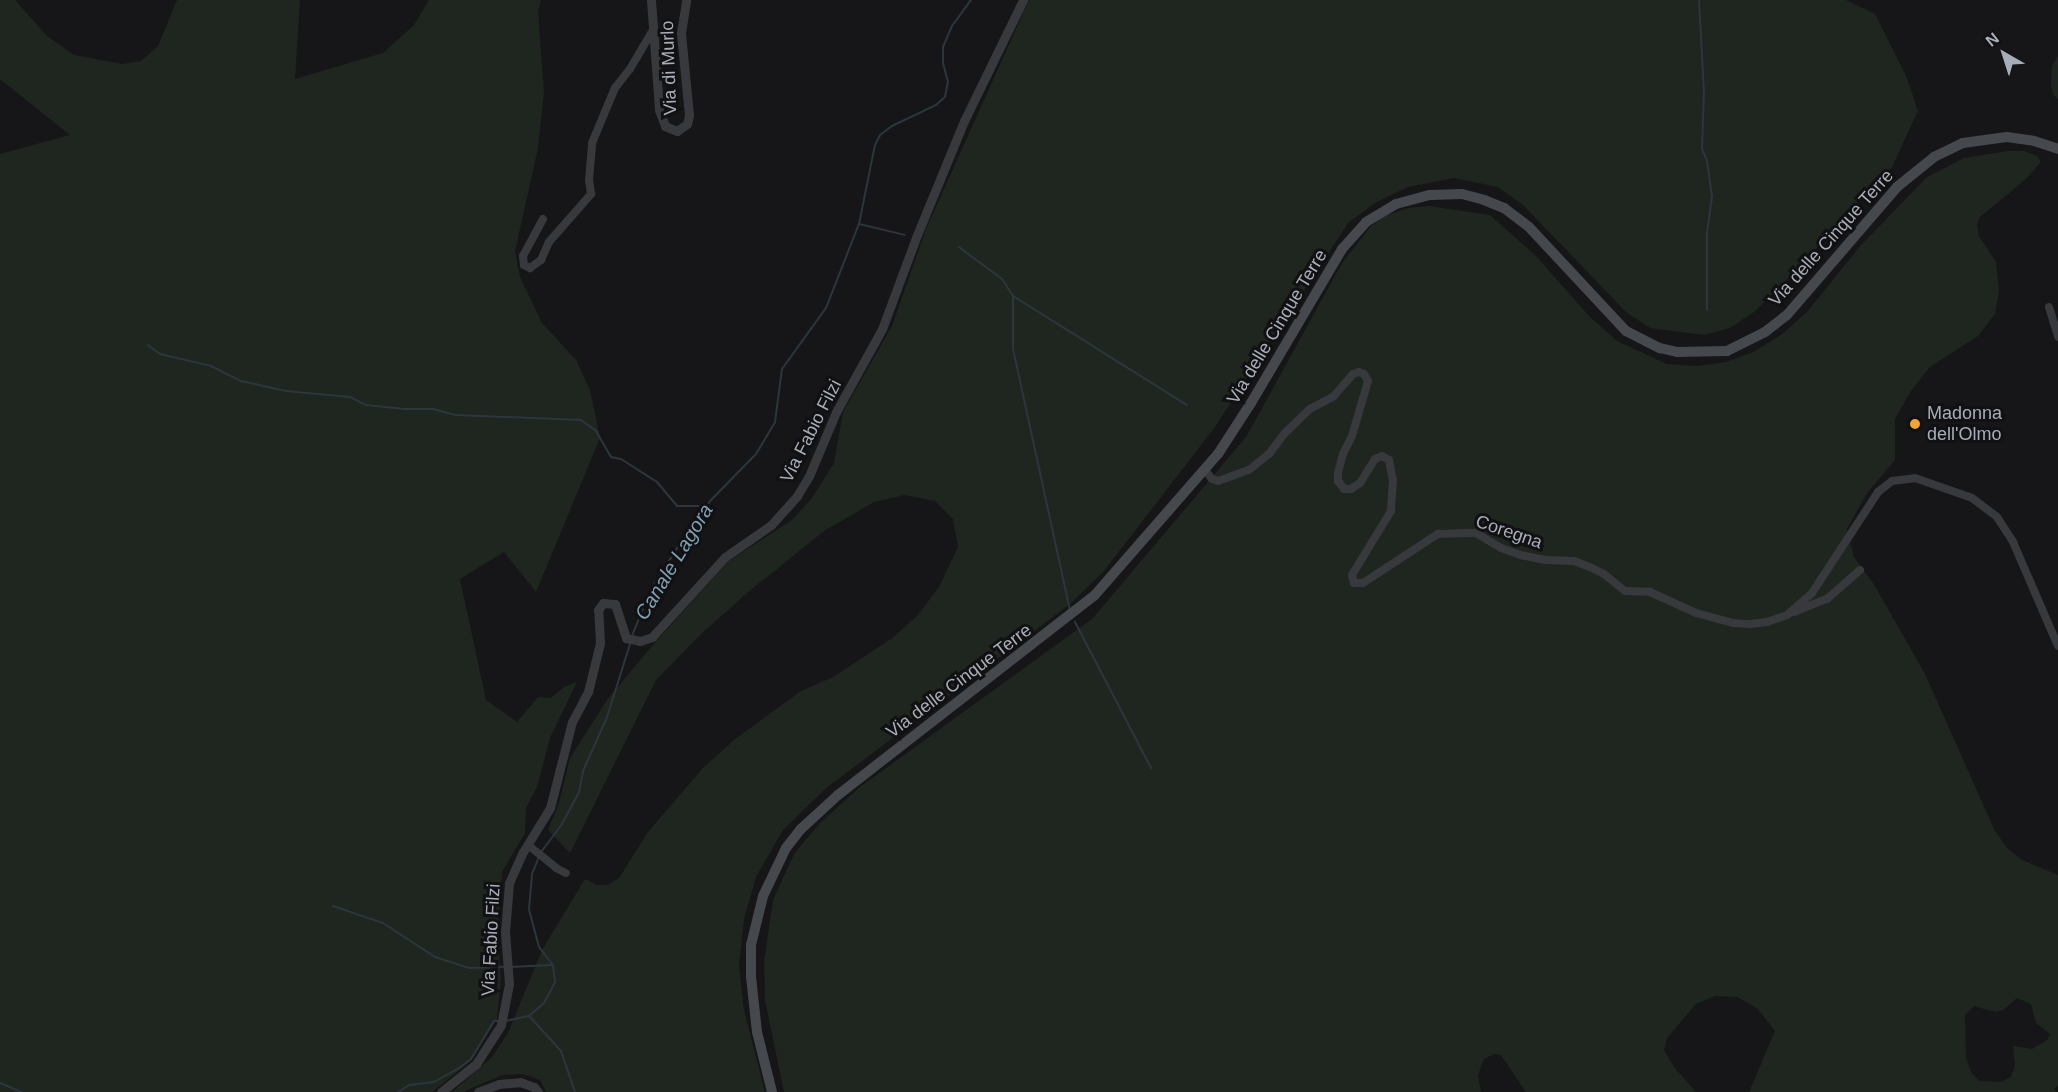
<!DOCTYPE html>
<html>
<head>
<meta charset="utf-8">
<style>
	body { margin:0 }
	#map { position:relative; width:2058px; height:1092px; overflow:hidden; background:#161618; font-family:Arial,sans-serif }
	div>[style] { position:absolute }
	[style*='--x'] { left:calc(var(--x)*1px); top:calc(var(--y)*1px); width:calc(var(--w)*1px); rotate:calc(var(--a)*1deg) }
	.green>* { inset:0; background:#1e261f }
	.stream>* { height:2px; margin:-1px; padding:0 1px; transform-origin:1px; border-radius:1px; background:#2c363c }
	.minor>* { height:8px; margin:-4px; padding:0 4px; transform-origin:4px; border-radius:4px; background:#37393d }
	.tertiary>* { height:9px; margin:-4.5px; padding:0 4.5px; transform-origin:4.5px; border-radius:4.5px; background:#37393d }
	.secondary>* { height:10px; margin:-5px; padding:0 5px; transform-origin:5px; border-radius:5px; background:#45484d }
	.dots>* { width:16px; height:16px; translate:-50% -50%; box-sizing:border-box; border:3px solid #111113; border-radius:50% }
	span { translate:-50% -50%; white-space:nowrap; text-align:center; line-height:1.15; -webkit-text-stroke:6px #111113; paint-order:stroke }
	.street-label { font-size:18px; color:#a8aeb8 }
	.poi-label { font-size:18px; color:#a8aeb8 }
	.left { translate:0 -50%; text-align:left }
	.water-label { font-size:20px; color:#7f9fb3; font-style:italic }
	.north { position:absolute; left:1974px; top:24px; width:60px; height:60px; -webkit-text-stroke:4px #111113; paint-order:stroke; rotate:321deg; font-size:16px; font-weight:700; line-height:24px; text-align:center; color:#a8aeb8 }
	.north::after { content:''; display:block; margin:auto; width:21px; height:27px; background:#a8aeb8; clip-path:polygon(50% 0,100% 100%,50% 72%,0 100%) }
</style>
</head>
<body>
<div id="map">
	<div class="green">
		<div style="clip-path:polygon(0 0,15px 0,47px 36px,74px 55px,122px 64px,141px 61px,158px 46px,177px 0,300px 0,295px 79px,383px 53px,414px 25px,429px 0,541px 0,538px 12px,544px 92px,538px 148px,515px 251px,520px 277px,542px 323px,576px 360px,590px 390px,600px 438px,536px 592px,504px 552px,460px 579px,486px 700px,517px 722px,538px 697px,551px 698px,564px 687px,577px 682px,550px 738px,537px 787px,526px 808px,525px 833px,502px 872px,497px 937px,501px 978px,497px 1019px,471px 1061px,432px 1092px,0 1092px,0 154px,70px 135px,0 79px)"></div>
		<div style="clip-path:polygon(1029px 0,1846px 0,1875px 14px,1907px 78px,1918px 111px,1892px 167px,1801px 265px,1754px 312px,1730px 328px,1704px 335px,1650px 328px,1626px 312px,1523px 205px,1498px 187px,1454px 178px,1408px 187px,1375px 203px,1348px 223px,1215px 427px,1104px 571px,1070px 604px,825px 789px,783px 830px,756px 877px,744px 919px,739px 966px,744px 1010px,765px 1092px,546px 1092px,540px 1080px,523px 1074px,502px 1075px,463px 1092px,452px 1092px,492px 1057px,508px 1033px,542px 950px,585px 879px,597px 885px,608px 885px,619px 878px,648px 832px,703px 768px,734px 740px,801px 691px,833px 677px,891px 639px,917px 616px,939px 587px,958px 547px,953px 519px,935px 501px,905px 495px,874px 502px,824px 531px,747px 593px,700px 635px,656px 680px,570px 853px,548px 830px,559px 803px,570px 758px,607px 700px,652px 646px,729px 561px,792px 520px,812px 498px,834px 463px,843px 412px,892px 326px,926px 229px)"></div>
		<div style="clip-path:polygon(2058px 56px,2058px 99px,2053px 95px,2051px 85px,2052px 66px)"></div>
		<div style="clip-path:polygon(evenodd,2008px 151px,2024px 151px,2037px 156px,2041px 162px,2027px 178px,1980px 217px,1977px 224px,1979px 236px,1996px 262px,1999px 291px,1995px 314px,1978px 336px,1930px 367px,1911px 391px,1895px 419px,1895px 460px,1867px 493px,1847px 529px,1854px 557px,1875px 586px,1925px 674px,1995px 831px,2008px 849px,2022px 860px,2058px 875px,2058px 1086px,2054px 1089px,2057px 1092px,1749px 1092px,1775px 1031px,1757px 1008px,1737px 997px,1715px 996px,1696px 1004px,1667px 1038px,1664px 1050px,1674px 1067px,1696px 1092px,1526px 1092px,1501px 1055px,1494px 1054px,1484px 1059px,1478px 1075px,1481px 1092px,784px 1092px,765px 1000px,764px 962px,773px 900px,794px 854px,820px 823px,860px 787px,1092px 619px,1246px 437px,1342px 263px,1371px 226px,1387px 215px,1408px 208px,1429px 206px,1490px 215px,1535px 255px,1590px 317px,1617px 341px,1667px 364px,1697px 366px,1727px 362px,1755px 351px,1781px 335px,1807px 312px,1861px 245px,1927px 177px,1964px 158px,2008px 151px,2017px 998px,2031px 1004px,2036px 1023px,2050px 1034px,2047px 1040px,2032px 1049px,2013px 1046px,2015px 1066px,2011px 1077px,2001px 1082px,1979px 1081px,1971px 1072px,1966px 1058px,1965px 1015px,1974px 1006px,1995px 1012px,2003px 1010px,2017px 998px)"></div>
	</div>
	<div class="stream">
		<div style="--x:1699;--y:0;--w:91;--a:86.9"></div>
		<div style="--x:1704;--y:91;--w:58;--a:92"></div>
		<div style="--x:1702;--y:149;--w:13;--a:67"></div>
		<div style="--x:1707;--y:161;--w:36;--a:82"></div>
		<div style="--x:1712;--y:197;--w:35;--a:98"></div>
		<div style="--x:1707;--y:232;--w:78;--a:90"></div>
		<div style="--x:859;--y:224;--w:47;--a:13.4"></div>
		<div style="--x:959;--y:247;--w:54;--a:36.7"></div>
		<div style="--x:1002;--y:279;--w:20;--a:57"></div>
		<div style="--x:1013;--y:296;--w:205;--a:32.1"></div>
		<div style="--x:1013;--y:296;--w:53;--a:90"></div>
		<div style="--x:1013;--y:349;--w:268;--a:77.7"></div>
		<div style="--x:148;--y:345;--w:15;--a:37"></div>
		<div style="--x:160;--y:354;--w:52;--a:13.2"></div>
		<div style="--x:211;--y:366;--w:34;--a:27"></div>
		<div style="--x:241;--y:381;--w:46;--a:12.5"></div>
		<div style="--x:286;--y:391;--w:64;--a:5.4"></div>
		<div style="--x:350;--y:397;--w:18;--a:27"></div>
		<div style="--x:366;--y:405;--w:39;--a:6"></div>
		<div style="--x:405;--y:409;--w:28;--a:0"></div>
		<div style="--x:433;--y:409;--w:24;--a:15"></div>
		<div style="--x:456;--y:415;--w:125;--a:2.3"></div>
		<div style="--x:581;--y:420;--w:19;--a:36"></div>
		<div style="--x:596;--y:431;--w:30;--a:60"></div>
		<div style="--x:611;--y:457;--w:10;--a:11"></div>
		<div style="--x:621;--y:459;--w:43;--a:32.6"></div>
		<div style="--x:657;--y:482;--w:31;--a:50"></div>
		<div style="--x:677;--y:506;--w:28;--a:0"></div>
		<div style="--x:1075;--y:622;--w:165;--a:62.5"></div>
		<div style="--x:632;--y:636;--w:48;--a:-68.2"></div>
		<div style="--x:650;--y:591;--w:67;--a:-57.7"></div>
		<div style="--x:686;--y:534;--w:42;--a:-53.7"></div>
		<div style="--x:711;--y:500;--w:64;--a:-45.6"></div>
		<div style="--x:756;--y:454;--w:37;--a:-59"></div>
		<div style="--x:775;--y:422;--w:53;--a:-82.5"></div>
		<div style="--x:782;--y:369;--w:75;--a:-54.2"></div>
		<div style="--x:826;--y:308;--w:90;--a:-68.6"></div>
		<div style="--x:859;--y:224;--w:81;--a:-78.6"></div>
		<div style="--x:875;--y:145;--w:11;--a:-63"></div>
		<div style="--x:880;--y:135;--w:15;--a:-37"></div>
		<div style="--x:892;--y:126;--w:49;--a:-25.5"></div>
		<div style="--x:936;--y:105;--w:12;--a:-42"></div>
		<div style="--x:945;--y:97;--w:15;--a:-79"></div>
		<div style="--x:948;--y:82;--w:20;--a:-105"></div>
		<div style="--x:943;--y:63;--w:16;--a:-90"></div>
		<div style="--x:943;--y:47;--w:23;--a:-67"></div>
		<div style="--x:952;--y:26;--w:32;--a:-54"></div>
		<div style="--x:541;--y:852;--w:35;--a:-53"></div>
		<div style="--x:562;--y:824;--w:36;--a:-62"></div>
		<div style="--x:579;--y:792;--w:21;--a:-79"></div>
		<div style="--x:583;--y:771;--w:59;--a:-66"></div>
		<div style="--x:607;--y:717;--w:80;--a:-72.5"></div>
		<div style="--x:333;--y:906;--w:53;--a:18.8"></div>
		<div style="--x:383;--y:923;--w:62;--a:33.2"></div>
		<div style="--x:435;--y:957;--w:36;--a:18"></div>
		<div style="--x:469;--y:968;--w:36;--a:-2"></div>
		<div style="--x:510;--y:967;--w:42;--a:-2.7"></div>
		<div style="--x:530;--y:1017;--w:46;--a:47.6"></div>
		<div style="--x:561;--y:1051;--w:43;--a:71.1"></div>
		<div style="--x:505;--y:1021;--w:25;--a:-12"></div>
		<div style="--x:529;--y:1016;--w:20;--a:-41"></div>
		<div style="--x:544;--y:1003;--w:24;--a:-62"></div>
		<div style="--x:555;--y:982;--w:17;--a:-97"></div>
		<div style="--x:553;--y:965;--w:23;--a:-128"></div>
		<div style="--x:539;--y:947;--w:39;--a:-105"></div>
		<div style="--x:529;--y:909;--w:35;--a:-85"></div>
		<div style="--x:532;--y:874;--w:18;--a:-68"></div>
		<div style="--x:0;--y:1083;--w:23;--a:23"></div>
		<div style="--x:398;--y:1092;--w:13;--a:-32"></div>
		<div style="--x:409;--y:1085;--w:25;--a:-7"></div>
		<div style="--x:434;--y:1082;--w:29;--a:-29"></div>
		<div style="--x:459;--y:1068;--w:15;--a:-37"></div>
		<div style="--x:471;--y:1059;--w:44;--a:-58.8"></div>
		<div style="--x:494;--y:1021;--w:5;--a:0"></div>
	</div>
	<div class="minor">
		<div style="--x:543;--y:219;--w:42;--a:118.4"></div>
		<div style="--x:523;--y:256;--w:9;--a:84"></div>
		<div style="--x:524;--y:265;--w:7;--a:27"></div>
		<div style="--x:530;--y:268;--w:14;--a:-36"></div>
		<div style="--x:541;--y:260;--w:20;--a:-66"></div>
		<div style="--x:549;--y:242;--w:64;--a:-48.8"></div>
		<div style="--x:591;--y:194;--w:14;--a:-98"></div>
		<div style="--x:589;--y:180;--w:37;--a:-85"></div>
		<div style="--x:592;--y:143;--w:60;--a:-67.3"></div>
		<div style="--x:615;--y:88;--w:24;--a:-52"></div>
		<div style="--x:630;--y:69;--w:45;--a:-59.5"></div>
		<div style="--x:2049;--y:307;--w:31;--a:73"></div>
		<div style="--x:1205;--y:470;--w:11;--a:52"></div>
		<div style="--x:1212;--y:479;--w:6;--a:18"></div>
		<div style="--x:1218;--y:481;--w:33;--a:-20"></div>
		<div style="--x:1249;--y:470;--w:26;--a:-39"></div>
		<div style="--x:1269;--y:454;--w:26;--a:-53"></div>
		<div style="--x:1285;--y:433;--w:35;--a:-44"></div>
		<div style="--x:1310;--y:409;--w:26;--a:-28"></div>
		<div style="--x:1333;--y:397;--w:30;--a:-49"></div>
		<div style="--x:1353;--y:374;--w:6;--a:-18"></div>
		<div style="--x:1359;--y:372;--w:5;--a:22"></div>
		<div style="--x:1364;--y:374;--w:8;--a:60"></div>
		<div style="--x:1368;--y:381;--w:57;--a:106.2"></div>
		<div style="--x:1352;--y:436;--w:20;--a:117"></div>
		<div style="--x:1343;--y:454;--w:20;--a:105"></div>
		<div style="--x:1338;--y:473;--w:8;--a:90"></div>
		<div style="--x:1338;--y:481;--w:10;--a:53"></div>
		<div style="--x:1344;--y:489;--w:7;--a:0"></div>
		<div style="--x:1351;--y:489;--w:11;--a:-34"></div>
		<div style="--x:1360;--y:483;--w:28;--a:-58"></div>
		<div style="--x:1375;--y:459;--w:8;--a:-23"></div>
		<div style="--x:1382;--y:456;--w:8;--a:30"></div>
		<div style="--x:1389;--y:460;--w:20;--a:79"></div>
		<div style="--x:1393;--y:480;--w:31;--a:94"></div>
		<div style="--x:1391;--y:511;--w:75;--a:121.4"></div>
		<div style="--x:1352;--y:575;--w:8;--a:76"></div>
		<div style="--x:1354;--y:583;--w:9;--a:0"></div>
		<div style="--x:1363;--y:583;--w:90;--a:-33.2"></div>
		<div style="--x:1438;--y:534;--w:38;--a:-2"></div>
		<div style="--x:1476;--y:533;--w:29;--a:31"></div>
		<div style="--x:1501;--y:548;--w:20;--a:20"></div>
		<div style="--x:1520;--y:555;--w:26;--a:11"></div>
		<div style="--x:1546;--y:560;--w:28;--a:2"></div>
		<div style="--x:1574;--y:561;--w:17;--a:21"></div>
		<div style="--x:1590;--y:567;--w:16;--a:27"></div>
		<div style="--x:1604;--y:574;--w:27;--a:39"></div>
		<div style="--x:1625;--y:591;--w:25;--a:2"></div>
		<div style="--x:1650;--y:592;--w:51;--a:24.5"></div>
		<div style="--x:1696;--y:613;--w:39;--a:15"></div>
		<div style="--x:1734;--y:623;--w:16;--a:4"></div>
		<div style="--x:1750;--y:624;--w:17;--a:-7"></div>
		<div style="--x:1767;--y:622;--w:21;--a:-19"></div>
		<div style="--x:1787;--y:615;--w:33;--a:-41"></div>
		<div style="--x:1812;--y:593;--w:121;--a:-56.8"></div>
		<div style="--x:1878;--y:492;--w:18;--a:-38"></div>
		<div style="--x:1892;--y:481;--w:23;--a:-7"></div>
		<div style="--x:1915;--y:478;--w:60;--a:19.3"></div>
		<div style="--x:1972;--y:498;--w:31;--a:37"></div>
		<div style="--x:1997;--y:517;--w:30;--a:57"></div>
		<div style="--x:2013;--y:542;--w:113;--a:66.6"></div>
		<div style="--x:1794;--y:612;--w:35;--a:-22"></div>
		<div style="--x:1827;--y:599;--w:44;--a:-41.3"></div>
		<div style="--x:528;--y:845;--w:36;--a:39"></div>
		<div style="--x:556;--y:868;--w:11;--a:27"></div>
	</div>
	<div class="tertiary">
		<div style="--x:651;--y:0;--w:110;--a:85.8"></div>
		<div style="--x:659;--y:110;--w:17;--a:69"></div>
		<div style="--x:665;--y:126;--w:13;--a:23"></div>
		<div style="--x:677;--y:131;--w:12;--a:-35"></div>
		<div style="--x:687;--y:124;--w:9;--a:-77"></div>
		<div style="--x:689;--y:115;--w:82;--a:-95.6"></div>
		<div style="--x:681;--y:33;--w:33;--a:-81"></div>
		<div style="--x:441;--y:1092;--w:45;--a:-38.7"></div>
		<div style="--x:476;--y:1064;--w:46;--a:-57.3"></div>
		<div style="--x:501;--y:1025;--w:42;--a:-79"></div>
		<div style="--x:509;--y:984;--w:52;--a:-94.4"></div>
		<div style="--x:505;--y:932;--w:49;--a:-85.3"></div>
		<div style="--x:509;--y:883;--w:34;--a:-66"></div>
		<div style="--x:523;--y:852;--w:52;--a:-58.5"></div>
		<div style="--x:550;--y:808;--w:89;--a:-75.7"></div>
		<div style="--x:572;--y:722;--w:34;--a:-62"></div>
		<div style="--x:588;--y:692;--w:50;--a:-76.2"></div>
		<div style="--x:600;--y:643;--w:33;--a:-93"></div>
		<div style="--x:598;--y:610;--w:9;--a:-54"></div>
		<div style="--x:603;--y:603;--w:12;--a:5"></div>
		<div style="--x:615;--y:604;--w:36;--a:72"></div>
		<div style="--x:626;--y:638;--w:14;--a:12"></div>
		<div style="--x:640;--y:641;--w:13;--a:-18"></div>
		<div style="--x:652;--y:637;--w:108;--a:-47.6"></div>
		<div style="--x:725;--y:557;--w:56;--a:-34.8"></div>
		<div style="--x:771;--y:525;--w:39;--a:-48"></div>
		<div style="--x:797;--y:496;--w:23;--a:-59"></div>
		<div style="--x:809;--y:476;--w:69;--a:-67.1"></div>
		<div style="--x:836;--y:412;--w:95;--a:-61"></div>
		<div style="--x:882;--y:329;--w:100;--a:-69.6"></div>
		<div style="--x:917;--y:235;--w:123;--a:-67.6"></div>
		<div style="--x:964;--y:121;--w:135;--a:-64"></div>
		<div style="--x:478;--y:1092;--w:22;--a:-21"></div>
		<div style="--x:499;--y:1084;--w:21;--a:-5"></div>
		<div style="--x:520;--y:1082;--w:15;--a:20"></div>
		<div style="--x:534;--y:1087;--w:6;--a:51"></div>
	</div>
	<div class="secondary">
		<div style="--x:772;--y:1092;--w:62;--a:-104"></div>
		<div style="--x:757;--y:1032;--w:55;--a:-96.2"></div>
		<div style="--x:751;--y:977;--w:32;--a:-90"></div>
		<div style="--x:751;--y:945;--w:50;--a:-76.2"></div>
		<div style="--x:763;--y:896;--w:53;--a:-64.4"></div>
		<div style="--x:786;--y:848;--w:24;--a:-52"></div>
		<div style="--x:801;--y:829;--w:50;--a:-42.6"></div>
		<div style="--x:838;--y:795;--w:324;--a:-37.9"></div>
		<div style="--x:1094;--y:596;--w:189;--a:-48.9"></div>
		<div style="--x:1218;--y:454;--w:61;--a:-57.1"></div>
		<div style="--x:1251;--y:403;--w:179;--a:-59.4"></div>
		<div style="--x:1342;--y:249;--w:36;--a:-48"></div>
		<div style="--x:1366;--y:222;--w:35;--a:-31"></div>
		<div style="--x:1396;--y:204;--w:35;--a:-15"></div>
		<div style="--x:1430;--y:195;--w:32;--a:-2"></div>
		<div style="--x:1462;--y:194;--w:23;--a:15"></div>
		<div style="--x:1484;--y:200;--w:22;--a:22"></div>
		<div style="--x:1504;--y:208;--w:31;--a:37"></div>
		<div style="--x:1529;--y:227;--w:142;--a:47"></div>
		<div style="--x:1626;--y:331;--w:38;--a:27"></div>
		<div style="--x:1660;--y:348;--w:17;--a:13"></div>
		<div style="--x:1677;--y:352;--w:50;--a:-1.1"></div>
		<div style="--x:1727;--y:351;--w:42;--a:-26.6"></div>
		<div style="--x:1765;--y:332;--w:28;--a:-38"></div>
		<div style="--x:1787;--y:315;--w:169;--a:-49.3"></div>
		<div style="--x:1897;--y:187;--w:48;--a:-39"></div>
		<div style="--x:1934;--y:157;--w:32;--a:-26"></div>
		<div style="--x:1963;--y:143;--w:44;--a:-7.8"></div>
		<div style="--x:2007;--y:137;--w:27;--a:8"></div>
		<div style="--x:2034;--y:141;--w:25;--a:18"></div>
	</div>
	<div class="dots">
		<div style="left:1915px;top:424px;background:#f2a535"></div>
	</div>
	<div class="street-label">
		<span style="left:669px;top:68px;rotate:-92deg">Via di Murlo</span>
		<span style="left:1831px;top:238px;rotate:-48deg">Via delle Cinque Terre</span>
		<span style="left:1277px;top:327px;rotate:-59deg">Via delle Cinque Terre</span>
		<span style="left:811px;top:431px;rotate:-63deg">Via Fabio Filzi</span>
		<span style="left:1509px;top:532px;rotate:19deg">Coregna</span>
		<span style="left:959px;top:681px;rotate:-37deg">Via delle Cinque Terre</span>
		<span style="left:491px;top:940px;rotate:-87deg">Via Fabio Filzi</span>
	</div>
	<div class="poi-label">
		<span class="left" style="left:1927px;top:424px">Madonna<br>dell'Olmo</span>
	</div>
	<div class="water-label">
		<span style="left:674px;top:562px;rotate:-59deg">Canale Lagora</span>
	</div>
	<div class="north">N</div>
</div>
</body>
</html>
